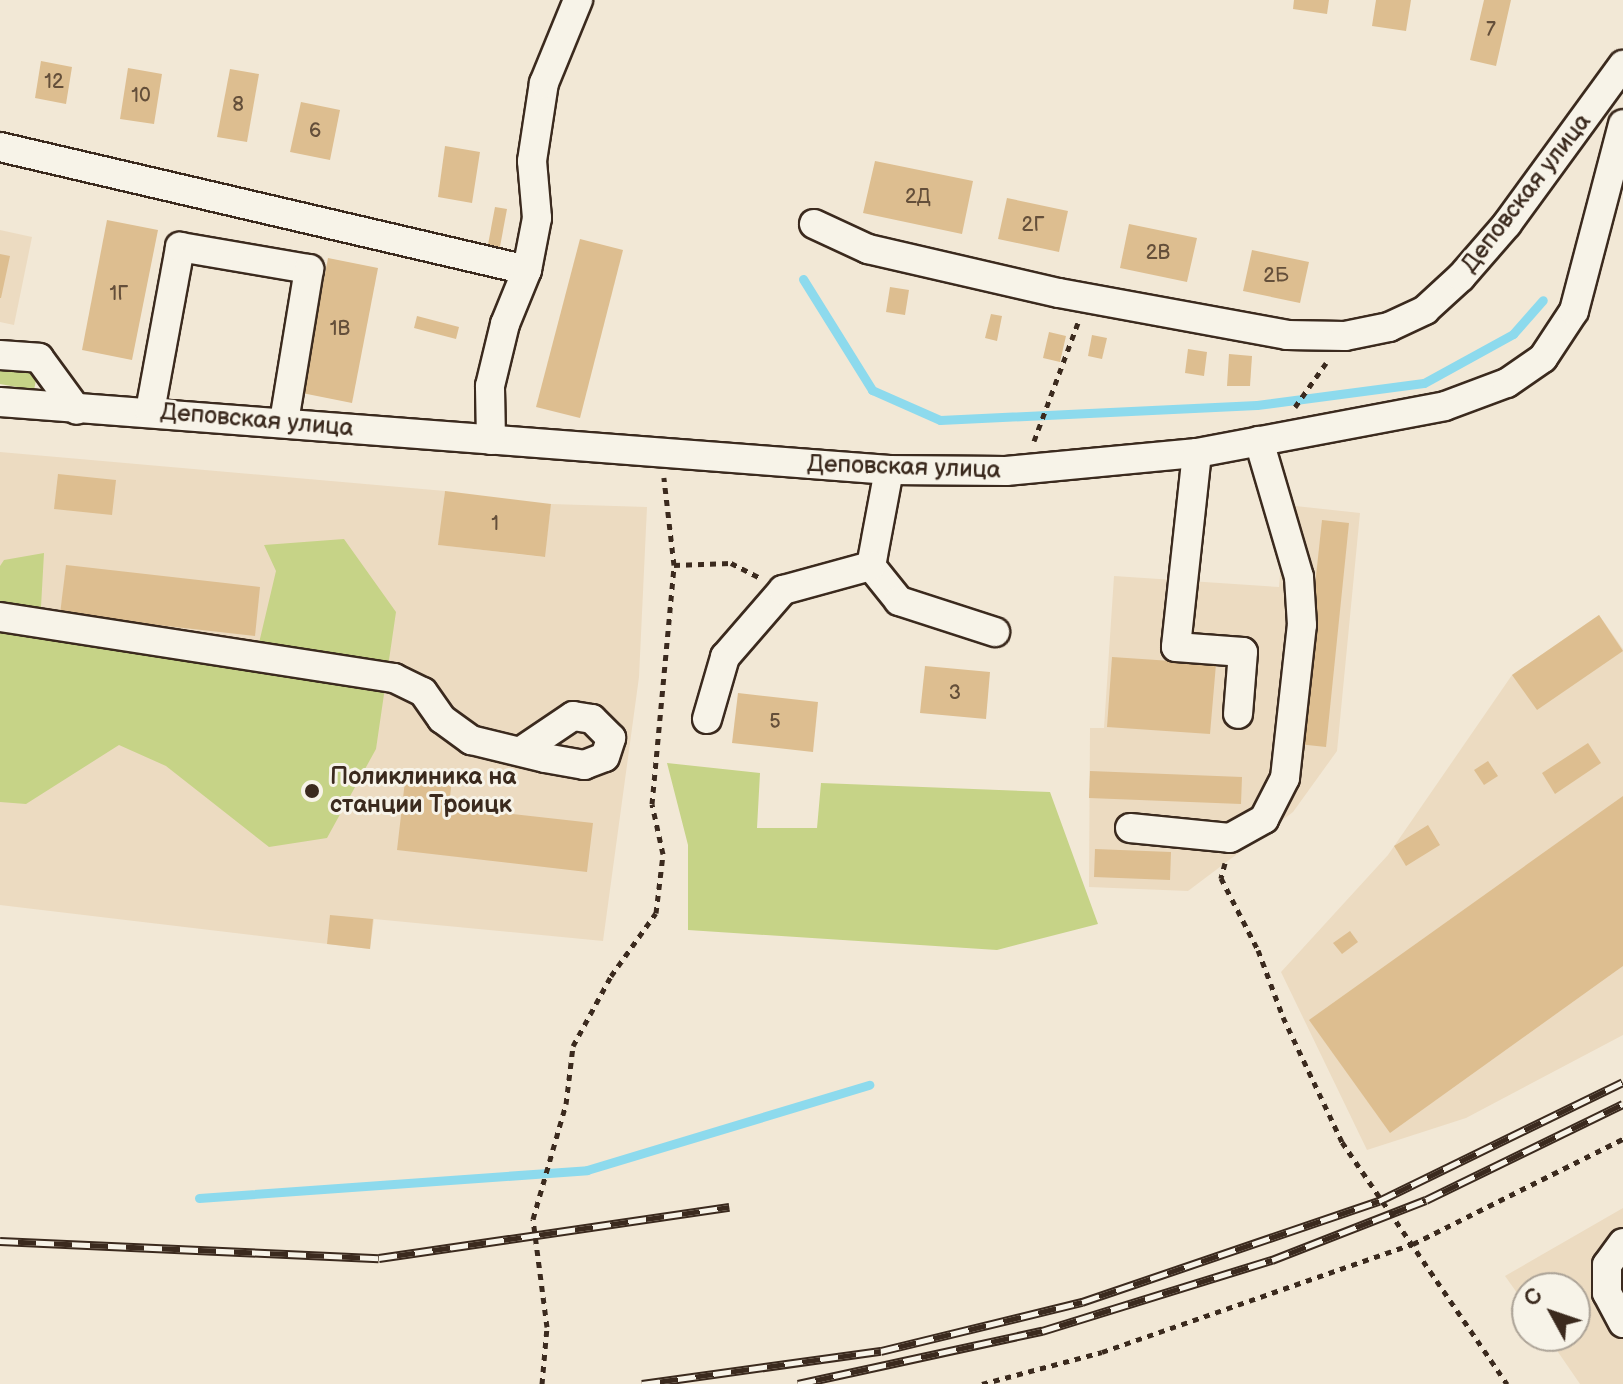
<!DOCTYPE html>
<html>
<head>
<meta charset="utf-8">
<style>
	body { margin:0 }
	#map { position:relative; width:1623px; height:1384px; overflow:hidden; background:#f2e8d6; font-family:"Balsamiq Sans",sans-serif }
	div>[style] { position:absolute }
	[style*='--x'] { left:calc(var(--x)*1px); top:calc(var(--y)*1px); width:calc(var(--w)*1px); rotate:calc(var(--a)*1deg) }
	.built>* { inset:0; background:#ecdbc1 }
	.green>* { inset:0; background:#c6d387 }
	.stream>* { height:9px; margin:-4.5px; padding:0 4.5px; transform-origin:4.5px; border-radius:4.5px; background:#8ddaed }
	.building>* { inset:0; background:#ddbe90 }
	.path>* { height:5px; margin-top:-2.5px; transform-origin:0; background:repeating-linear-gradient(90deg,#3b2a1e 0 6px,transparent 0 12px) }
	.roads { filter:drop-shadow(2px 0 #3b2a1e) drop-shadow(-2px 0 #3b2a1e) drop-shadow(0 2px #3b2a1e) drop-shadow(0 -2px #3b2a1e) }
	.minor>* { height:28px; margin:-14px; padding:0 14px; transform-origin:14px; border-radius:14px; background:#f7f3e8 }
	.rail>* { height:9px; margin-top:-4.5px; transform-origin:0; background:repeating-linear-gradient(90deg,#f7f3e8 0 18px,#3b2a1e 0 36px); box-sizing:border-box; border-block:2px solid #3b2a1e }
	.dots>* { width:22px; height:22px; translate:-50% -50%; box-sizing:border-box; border:4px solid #f7f3e8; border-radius:50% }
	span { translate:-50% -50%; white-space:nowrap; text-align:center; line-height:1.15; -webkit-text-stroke:6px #f7f3e8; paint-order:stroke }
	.number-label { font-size:20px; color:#644f3a }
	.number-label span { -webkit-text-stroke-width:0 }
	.street-label { font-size:24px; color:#3b2a1e }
	.poi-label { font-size:24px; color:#3b2a1e; font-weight:700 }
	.left { translate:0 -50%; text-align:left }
	.north { position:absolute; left:1511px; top:1272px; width:80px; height:80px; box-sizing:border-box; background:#f7f3e8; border:2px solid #aca397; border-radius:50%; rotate:310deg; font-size:22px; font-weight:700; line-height:32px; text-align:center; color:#3b2a1e }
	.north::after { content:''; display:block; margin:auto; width:28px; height:36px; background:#3b2a1e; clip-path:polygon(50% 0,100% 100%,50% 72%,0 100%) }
</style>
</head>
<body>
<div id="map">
	<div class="built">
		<div style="clip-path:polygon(0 230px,32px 237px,14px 325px,0 322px)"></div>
		<div style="clip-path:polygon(0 452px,445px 491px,439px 545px,544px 557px,551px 504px,647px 507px,639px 677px,603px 941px,374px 919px,370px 949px,0 905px)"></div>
		<div style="clip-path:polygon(1286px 505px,1360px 513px,1337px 751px,1293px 812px,1188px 891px,1089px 887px,1090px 728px,1104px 728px,1114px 576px,1279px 587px)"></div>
		<div style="clip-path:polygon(1599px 615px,1623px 649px,1623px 1035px,1466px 1118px,1367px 1150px,1281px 972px,1388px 855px,1512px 675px)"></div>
		<div style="clip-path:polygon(1623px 1208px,1623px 1384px,1580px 1384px,1547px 1336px,1575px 1336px,1575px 1288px,1527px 1288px,1527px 1307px,1505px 1276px)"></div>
	</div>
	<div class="green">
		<div style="clip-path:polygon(0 360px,39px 366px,34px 390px,0 384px)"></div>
		<div style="clip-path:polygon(344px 539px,396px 612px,376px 749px,327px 838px,269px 847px,166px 766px,119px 745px,26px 804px,0 802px,0 566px,4px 560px,44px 553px,41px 607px,56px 617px,259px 643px,276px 571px,264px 545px)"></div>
		<div style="clip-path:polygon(667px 763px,760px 773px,757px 828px,817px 828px,821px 783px,1050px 792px,1098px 924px,997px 950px,688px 930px,688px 845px)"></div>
	</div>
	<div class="stream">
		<div style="--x:803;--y:279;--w:131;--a:58.1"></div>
		<div style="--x:872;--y:390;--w:74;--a:23.8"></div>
		<div style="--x:940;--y:420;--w:317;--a:-2.7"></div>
		<div style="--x:1257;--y:405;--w:168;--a:-7.5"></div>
		<div style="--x:1424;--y:383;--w:102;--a:-28.8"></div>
		<div style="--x:1513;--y:334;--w:45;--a:-48.6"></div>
		<div style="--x:199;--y:1198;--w:389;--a:-4.1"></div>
		<div style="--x:587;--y:1170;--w:295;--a:-16.8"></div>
	</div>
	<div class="building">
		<div style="clip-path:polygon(1294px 0,1329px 0,1327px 14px,1293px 9px)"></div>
		<div style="clip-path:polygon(1376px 0,1411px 0,1406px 31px,1372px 26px)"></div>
		<div style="clip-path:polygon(1484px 0,1511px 0,1496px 66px,1470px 60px)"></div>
		<div style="clip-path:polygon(41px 61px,72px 67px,66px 104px,35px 98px)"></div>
		<div style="clip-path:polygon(128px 68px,162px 74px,154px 124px,120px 119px)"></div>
		<div style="clip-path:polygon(230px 69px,259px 74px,247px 142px,217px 137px)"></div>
		<div style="clip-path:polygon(301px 102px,340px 110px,330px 160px,290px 152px)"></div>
		<div style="clip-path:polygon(445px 146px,480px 152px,472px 203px,438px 197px)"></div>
		<div style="clip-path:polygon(875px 161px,973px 181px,962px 234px,863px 213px)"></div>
		<div style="clip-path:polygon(1007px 198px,1068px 211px,1059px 252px,998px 239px)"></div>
		<div style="clip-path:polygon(495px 207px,507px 209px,499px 252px,487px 250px)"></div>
		<div style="clip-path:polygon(107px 220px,158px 230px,132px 360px,82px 350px)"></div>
		<div style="clip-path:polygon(1129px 224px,1197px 238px,1187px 282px,1120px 268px)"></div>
		<div style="clip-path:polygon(580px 239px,623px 250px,580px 418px,536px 407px)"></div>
		<div style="clip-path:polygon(1252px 250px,1309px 262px,1300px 303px,1243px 291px)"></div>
		<div style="clip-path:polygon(0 254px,10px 256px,1px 298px,0 298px)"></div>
		<div style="clip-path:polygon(328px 258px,378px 268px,352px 403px,302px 393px)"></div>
		<div style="clip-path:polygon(890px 287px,909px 290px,905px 315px,886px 312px)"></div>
		<div style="clip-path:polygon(991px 314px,1002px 316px,997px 341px,985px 338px)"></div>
		<div style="clip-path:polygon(417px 316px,459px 327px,456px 339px,414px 328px)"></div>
		<div style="clip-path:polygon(1049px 332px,1066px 336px,1060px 362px,1043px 358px)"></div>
		<div style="clip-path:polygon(1092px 335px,1107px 338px,1102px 359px,1088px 356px)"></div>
		<div style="clip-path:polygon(1188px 349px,1207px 352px,1204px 376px,1185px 373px)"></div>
		<div style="clip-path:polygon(1229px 354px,1252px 356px,1250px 386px,1227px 386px)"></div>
		<div style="clip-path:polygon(58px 474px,116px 480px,112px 515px,54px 509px)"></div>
		<div style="clip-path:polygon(445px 491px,551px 504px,545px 557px,438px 545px)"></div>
		<div style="clip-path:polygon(1322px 520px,1349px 523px,1326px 747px,1298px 744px)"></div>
		<div style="clip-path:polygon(66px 565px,260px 587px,255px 636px,60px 614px)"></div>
		<div style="clip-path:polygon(1599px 615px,1623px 651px,1537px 710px,1512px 675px)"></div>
		<div style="clip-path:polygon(1112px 657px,1216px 664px,1210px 734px,1107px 727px)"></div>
		<div style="clip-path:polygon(925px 666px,990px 672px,986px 719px,920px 713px)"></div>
		<div style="clip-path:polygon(738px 693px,818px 702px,813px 752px,732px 743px)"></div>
		<div style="clip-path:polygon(1588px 743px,1601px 763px,1555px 794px,1542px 773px)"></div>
		<div style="clip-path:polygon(1488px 761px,1498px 776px,1484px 785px,1474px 770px)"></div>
		<div style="clip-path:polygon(1090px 771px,1242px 777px,1241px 804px,1089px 798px)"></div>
		<div style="clip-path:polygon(406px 772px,452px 778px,449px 807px,593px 823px,587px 872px,397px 850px)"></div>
		<div style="clip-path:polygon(1623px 796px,1623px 966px,1390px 1133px,1309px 1020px)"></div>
		<div style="clip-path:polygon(1428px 825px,1440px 845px,1406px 866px,1394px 846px)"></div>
		<div style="clip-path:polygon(1095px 849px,1171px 852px,1170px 880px,1094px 877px)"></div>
		<div style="clip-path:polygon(330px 915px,373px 919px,370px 949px,327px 944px)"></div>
		<div style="clip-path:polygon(1350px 931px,1358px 942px,1342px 954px,1333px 943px)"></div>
	</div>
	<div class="path">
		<div style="--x:1295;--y:407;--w:54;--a:-54.8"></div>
		<div style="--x:1034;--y:441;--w:126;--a:-69.6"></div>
		<div style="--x:674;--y:565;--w:57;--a:-2"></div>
		<div style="--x:731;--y:563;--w:33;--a:27"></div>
		<div style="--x:1225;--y:863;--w:16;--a:105"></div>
		<div style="--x:1221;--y:878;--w:81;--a:62.8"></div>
		<div style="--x:1258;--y:950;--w:72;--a:69.5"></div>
		<div style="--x:1283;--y:1017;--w:138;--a:64.7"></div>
		<div style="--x:1342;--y:1142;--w:293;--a:55.7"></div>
		<div style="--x:542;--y:1384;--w:57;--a:-85"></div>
		<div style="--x:547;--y:1327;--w:109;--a:-97.4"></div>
		<div style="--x:533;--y:1219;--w:120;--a:-74"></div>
		<div style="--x:566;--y:1104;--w:58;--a:-83.1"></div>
		<div style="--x:573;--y:1046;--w:80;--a:-61.5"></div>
		<div style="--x:611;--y:976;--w:77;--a:-54.5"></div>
		<div style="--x:656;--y:913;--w:59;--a:-83.2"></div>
		<div style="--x:663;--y:854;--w:51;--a:-102.4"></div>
		<div style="--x:652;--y:804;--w:240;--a:-84.7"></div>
		<div style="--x:674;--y:565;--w:88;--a:-96.6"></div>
		<div style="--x:982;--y:1384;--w:124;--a:-14.9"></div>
		<div style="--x:1102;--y:1352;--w:329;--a:-19.2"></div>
		<div style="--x:1413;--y:1244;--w:235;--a:-26.6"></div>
	</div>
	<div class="roads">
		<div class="minor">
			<div style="--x:0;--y:147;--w:541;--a:13.14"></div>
			<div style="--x:814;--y:224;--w:60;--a:24.8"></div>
			<div style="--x:868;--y:249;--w:196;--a:13"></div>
			<div style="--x:1059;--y:293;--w:232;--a:10.4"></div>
			<div style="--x:1287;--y:335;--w:58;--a:1"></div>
			<div style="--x:1345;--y:336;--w:45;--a:-11.6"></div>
			<div style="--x:1389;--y:327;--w:40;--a:-25"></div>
			<div style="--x:1425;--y:310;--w:49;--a:-42.5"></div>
			<div style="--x:1461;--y:277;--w:70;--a:-49"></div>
			<div style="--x:1507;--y:224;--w:197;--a:-53.9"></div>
			<div style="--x:0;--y:355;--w:39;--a:4"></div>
			<div style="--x:39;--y:358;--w:64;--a:53.8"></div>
			<div style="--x:0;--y:402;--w:892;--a:4.37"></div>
			<div style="--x:889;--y:470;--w:117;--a:0.5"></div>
			<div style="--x:1006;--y:471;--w:192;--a:-5.4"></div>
			<div style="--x:1197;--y:453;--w:252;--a:-10.7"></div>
			<div style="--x:1445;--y:406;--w:66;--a:-20.4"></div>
			<div style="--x:1507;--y:383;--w:44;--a:-34.8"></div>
			<div style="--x:1543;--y:358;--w:56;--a:-56.6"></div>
			<div style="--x:1574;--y:311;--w:193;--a:-75.3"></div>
			<div style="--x:150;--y:411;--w:167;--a:-79.6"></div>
			<div style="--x:180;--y:247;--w:131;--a:9.7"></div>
			<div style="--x:309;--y:269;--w:155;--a:99.3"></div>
			<div style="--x:491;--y:440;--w:54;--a:-91.1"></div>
			<div style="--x:490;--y:386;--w:64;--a:-76.4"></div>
			<div style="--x:505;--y:324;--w:58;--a:-67.8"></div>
			<div style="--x:527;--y:270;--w:53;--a:-79.1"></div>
			<div style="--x:537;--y:218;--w:57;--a:-95"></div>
			<div style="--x:532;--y:161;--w:79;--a:-81.3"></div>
			<div style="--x:544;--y:83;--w:90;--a:-67.7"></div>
			<div style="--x:1197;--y:453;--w:195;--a:96.2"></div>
			<div style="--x:1176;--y:647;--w:67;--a:4.3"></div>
			<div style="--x:1243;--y:652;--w:62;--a:94.6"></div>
			<div style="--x:889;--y:470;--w:98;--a:100.6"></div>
			<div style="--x:871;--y:566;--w:45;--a:51.3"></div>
			<div style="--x:899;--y:601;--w:101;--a:17.9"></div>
			<div style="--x:0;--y:617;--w:399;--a:8.8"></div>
			<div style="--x:394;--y:678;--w:32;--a:26"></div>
			<div style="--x:423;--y:692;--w:33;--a:55"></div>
			<div style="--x:442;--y:719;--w:36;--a:36"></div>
			<div style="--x:471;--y:740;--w:76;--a:13.7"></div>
			<div style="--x:545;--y:758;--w:40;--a:10"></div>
			<div style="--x:584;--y:765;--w:22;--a:-21"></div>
			<div style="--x:605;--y:757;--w:20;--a:-72"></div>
			<div style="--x:611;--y:738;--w:27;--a:-135"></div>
			<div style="--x:592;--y:719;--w:19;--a:-171"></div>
			<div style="--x:573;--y:716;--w:59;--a:146"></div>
			<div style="--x:707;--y:719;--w:65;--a:-73.8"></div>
			<div style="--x:725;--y:657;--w:89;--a:-49.1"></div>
			<div style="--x:783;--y:590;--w:91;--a:-15.3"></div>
			<div style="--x:1130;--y:828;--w:100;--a:5.7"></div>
			<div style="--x:1230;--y:838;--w:39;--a:-29"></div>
			<div style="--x:1264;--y:819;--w:46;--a:-62.9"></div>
			<div style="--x:1285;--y:778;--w:154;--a:-83.7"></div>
			<div style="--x:1302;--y:625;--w:48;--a:-93.6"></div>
			<div style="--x:1299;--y:577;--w:142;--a:-106.4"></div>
			<div style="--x:1623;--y:1243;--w:27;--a:126"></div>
			<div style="--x:1607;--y:1265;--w:28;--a:90"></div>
			<div style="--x:1607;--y:1293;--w:34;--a:62"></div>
		</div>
	</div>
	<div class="rail">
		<div style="--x:0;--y:1241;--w:379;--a:2.6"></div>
		<div style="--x:379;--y:1258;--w:354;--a:-8.3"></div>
		<div style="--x:642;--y:1384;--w:241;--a:-7.9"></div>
		<div style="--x:881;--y:1351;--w:207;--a:-13.7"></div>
		<div style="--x:1082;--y:1302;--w:314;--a:-18.8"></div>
		<div style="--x:1379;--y:1201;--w:271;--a:-26"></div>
		<div style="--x:798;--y:1384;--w:250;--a:-12.3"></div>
		<div style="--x:1042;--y:1331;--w:241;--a:-17.2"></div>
		<div style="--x:1272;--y:1260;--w:165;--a:-21.3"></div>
		<div style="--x:1426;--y:1200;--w:219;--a:-26"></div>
	</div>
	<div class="dots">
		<div style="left:312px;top:791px;background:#3b2a1e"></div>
	</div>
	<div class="number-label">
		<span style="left:1491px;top:30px">7</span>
		<span style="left:54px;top:82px">12</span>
		<span style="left:141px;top:96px">10</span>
		<span style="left:238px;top:105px">8</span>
		<span style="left:315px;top:131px">6</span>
		<span style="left:918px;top:197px">2Д</span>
		<span style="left:1033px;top:225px">2Г</span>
		<span style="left:1158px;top:253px">2В</span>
		<span style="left:1276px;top:276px">2Б</span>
		<span style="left:119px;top:294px">1Г</span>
		<span style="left:340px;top:329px">1В</span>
		<span style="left:495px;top:524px">1</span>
		<span style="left:955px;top:693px">3</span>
		<span style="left:775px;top:722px">5</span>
	</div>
	<div class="street-label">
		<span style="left:1526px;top:193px;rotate:-52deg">Деповская улица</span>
		<span style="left:257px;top:420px;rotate:5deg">Деповская улица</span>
		<span style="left:904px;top:467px;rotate:2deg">Деповская улица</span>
	</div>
	<div class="poi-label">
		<span class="left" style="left:330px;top:791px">Поликлиника на<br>станции Троицк</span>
	</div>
	<div class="north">С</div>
</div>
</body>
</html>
